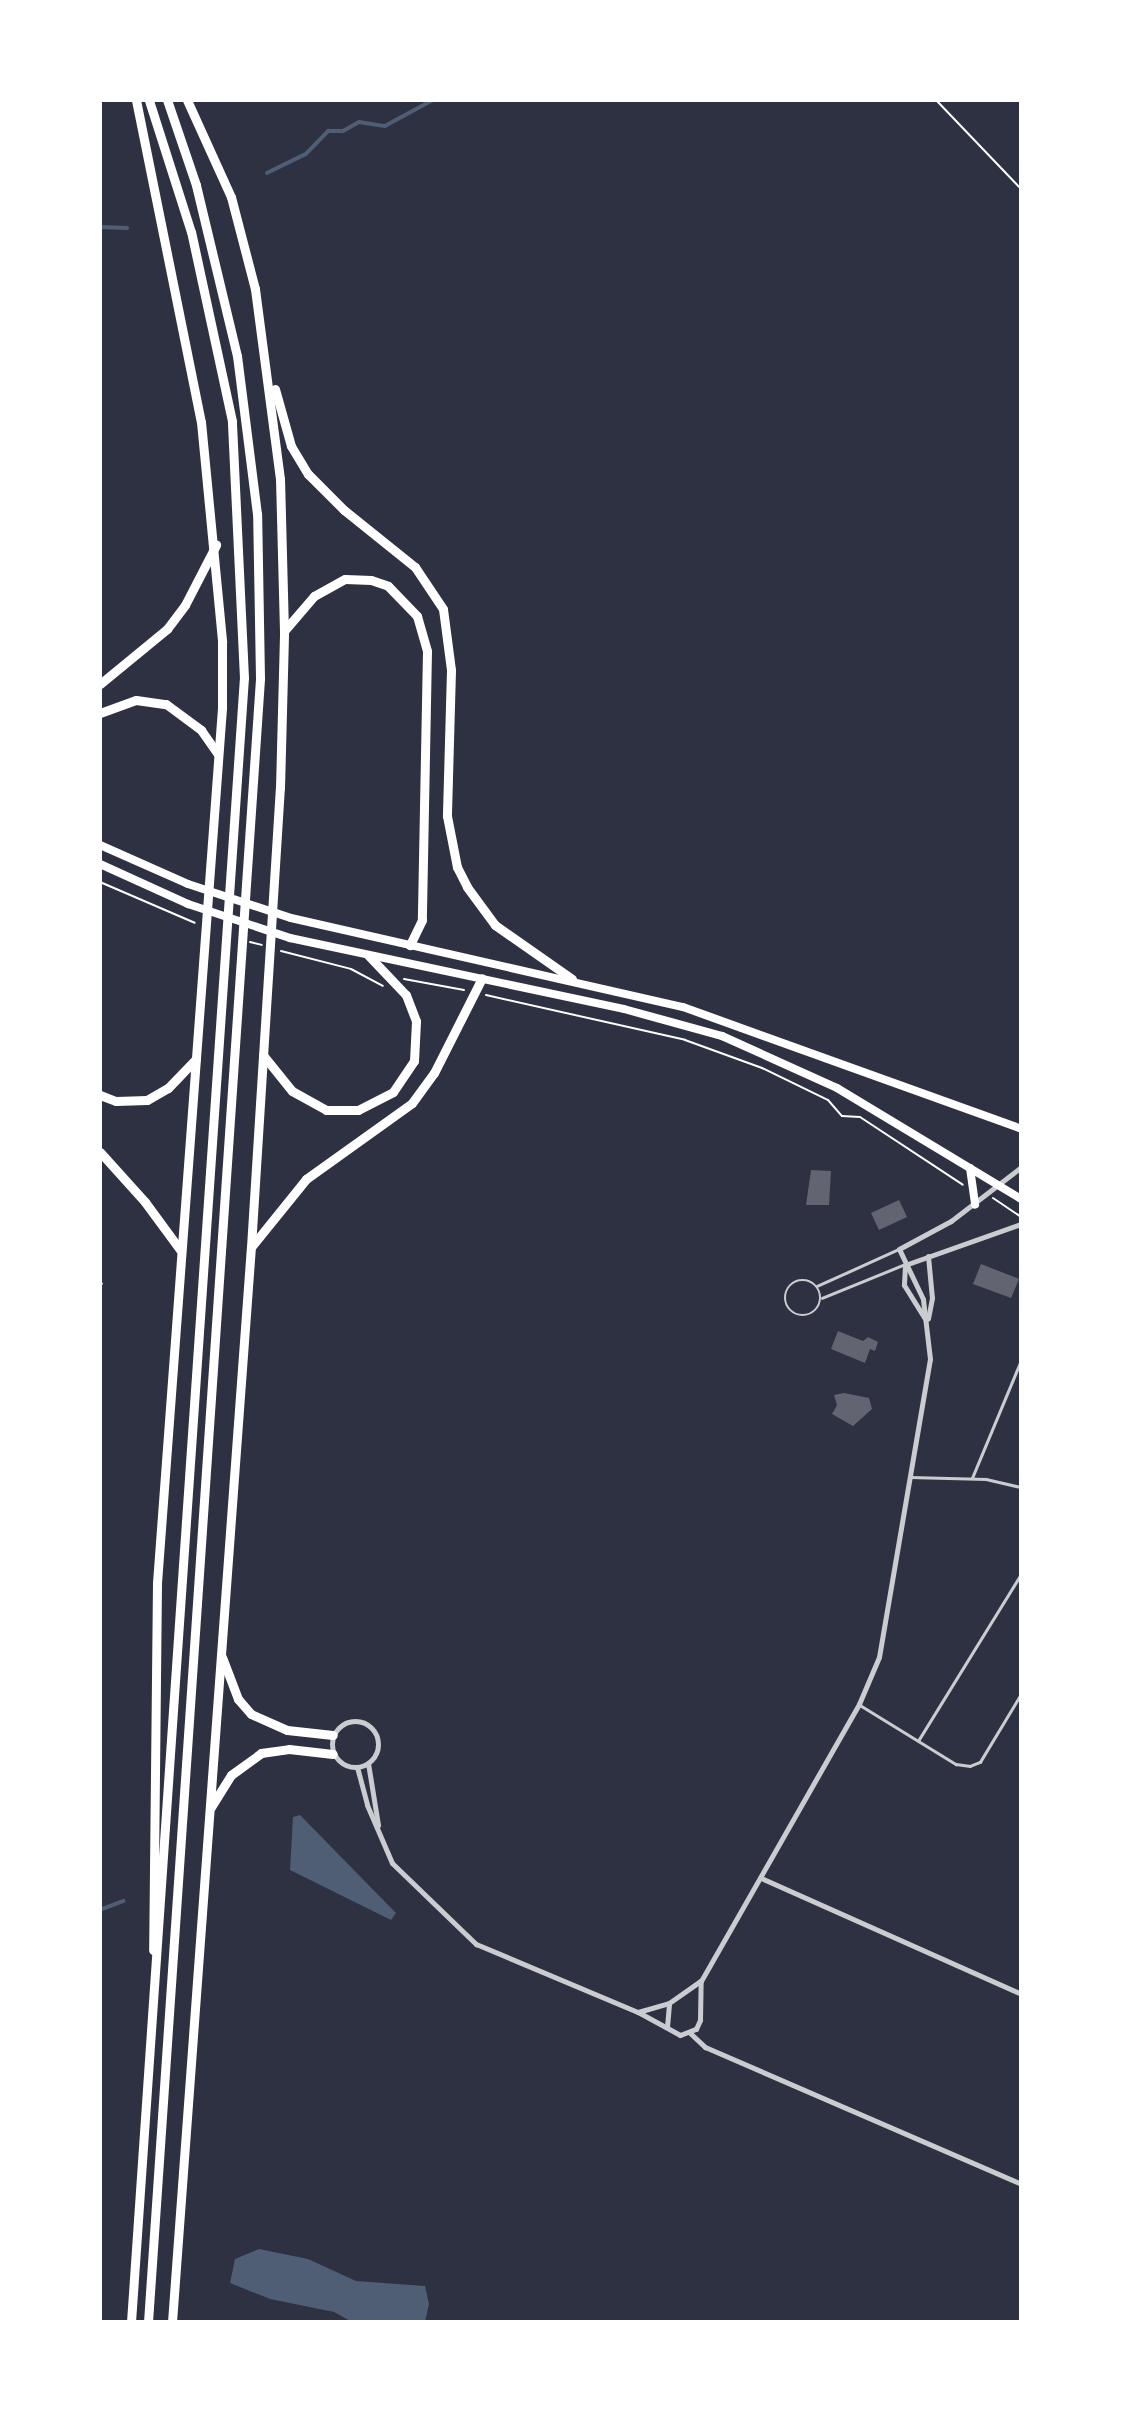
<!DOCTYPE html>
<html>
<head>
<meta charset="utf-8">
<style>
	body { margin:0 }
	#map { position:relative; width:1121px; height:2422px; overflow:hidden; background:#2d3142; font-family:"DM Sans",sans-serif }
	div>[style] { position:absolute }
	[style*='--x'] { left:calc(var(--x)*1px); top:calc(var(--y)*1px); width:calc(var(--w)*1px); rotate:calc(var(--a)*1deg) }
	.water>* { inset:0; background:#4f5d75 }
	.stream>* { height:3.5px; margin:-1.75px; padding:0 1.75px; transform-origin:1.75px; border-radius:1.75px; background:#4f5d75 }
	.building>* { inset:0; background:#626471 }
	.path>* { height:2px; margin:-1px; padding:0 1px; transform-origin:1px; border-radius:1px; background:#fff }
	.service>* { height:2.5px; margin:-1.25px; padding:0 1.25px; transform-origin:1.25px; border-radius:1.25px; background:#caccd0 }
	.service>.ring { margin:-1.25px; padding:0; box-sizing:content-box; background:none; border:2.5px solid #caccd0; border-radius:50% }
	.minor>* { height:5px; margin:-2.5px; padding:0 2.5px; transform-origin:2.5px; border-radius:2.5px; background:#caccd0 }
	.minor>.ring { margin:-2.5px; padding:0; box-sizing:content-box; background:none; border:5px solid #caccd0; border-radius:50% }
	.primary>* { height:8px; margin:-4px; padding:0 4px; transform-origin:4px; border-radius:4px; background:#fff }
	.motorway>* { height:9px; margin:-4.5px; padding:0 4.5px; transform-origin:4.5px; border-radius:4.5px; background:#fff }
	span { translate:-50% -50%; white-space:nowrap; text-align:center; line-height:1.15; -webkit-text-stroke:7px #fff; paint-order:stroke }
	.frame { position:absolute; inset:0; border:102px solid #fff; pointer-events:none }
</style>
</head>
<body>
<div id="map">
	<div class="water">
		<div style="clip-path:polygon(300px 1815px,396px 1913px,391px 1920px,290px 1870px,293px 1817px)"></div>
		<div style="clip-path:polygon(259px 2249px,308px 2259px,356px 2281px,425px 2286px,429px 2304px,425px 2322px,352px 2322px,334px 2312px,270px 2299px,230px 2283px,235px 2259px)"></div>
	</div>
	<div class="stream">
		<div style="--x:267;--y:173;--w:43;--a:-26"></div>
		<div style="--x:306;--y:154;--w:32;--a:-46"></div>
		<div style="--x:328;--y:131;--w:15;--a:0"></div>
		<div style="--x:343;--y:131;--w:18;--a:-29"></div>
		<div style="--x:359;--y:122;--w:26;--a:9"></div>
		<div style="--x:385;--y:126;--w:55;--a:-28.4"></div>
		<div style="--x:100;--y:227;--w:27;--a:2"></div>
		<div style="--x:100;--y:1910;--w:25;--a:-21"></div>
	</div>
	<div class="building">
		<div style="clip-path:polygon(811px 1170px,831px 1171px,829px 1205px,806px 1205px)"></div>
		<div style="clip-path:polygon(899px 1200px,907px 1217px,879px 1230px,871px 1213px)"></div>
		<div style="clip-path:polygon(981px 1264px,1019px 1279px,1011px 1298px,973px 1284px)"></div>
		<div style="clip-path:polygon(838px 1331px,863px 1341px,868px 1337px,878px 1342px,875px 1351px,870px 1349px,865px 1363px,831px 1349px)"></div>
		<div style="clip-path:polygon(844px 1393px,869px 1398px,872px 1409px,853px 1426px,832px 1414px,837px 1405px,834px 1395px)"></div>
	</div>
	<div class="path">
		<div style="--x:936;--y:100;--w:123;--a:46.3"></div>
		<div style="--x:100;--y:882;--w:103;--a:23.3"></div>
		<div style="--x:250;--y:942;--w:12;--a:14"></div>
		<div style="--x:281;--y:951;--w:72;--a:14.4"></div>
		<div style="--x:351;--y:969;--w:36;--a:28"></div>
		<div style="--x:404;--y:979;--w:61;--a:10.4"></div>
		<div style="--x:486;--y:995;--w:204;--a:12.7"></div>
		<div style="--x:685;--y:1040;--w:82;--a:20"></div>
		<div style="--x:762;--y:1068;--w:73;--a:25.9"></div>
		<div style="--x:828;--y:1100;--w:21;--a:49"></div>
		<div style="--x:842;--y:1116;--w:18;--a:3"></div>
		<div style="--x:860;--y:1117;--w:123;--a:33.4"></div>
		<div style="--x:993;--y:1198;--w:32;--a:34"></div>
		<div style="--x:100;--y:1287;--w:4;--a:-63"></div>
	</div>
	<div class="service">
		<div class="ring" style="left:785px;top:1280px;width:33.5px;height:33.5px"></div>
		<div style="--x:817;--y:1286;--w:90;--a:-24.3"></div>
		<div style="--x:822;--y:1298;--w:87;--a:-22.2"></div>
		<div style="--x:910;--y:1477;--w:76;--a:1.5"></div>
		<div style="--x:986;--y:1479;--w:36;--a:13"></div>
		<div style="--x:972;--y:1478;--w:128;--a:-67.4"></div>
		<div style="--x:860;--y:1705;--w:113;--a:31.6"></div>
		<div style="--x:956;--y:1764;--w:14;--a:8"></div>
		<div style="--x:970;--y:1766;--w:11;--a:-22"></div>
		<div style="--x:980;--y:1762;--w:79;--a:-58.9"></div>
		<div style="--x:918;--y:1741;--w:196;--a:-58.3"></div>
	</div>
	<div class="minor">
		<div style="--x:928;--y:1256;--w:42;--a:84.6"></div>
		<div style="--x:932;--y:1298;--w:21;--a:101"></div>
		<div style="--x:905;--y:1265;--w:123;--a:-19.5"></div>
		<div style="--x:905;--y:1265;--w:20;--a:93"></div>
		<div style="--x:904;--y:1285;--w:39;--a:58"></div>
		<div class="ring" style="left:332px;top:1721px;width:41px;height:41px"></div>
		<div style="--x:368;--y:1763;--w:63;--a:80.8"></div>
		<div style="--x:357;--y:1767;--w:39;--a:75"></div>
		<div style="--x:367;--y:1805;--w:63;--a:66.7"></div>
		<div style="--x:392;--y:1863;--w:117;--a:44"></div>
		<div style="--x:476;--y:1944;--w:176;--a:22.8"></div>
		<div style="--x:638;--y:2012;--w:48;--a:28.7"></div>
		<div style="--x:680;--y:2035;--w:17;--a:-21"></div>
		<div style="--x:696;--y:2029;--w:10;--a:-66"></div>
		<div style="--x:700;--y:2020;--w:39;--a:-89"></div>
		<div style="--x:761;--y:1878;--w:285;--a:24"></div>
		<div style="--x:638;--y:2012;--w:32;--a:-16"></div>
		<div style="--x:667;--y:2027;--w:24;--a:-85"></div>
		<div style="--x:669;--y:2003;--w:39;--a:-35"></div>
		<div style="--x:701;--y:1981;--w:319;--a:-60.3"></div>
		<div style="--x:859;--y:1704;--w:51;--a:-66.9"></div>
		<div style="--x:879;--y:1657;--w:302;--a:-80.3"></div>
		<div style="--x:930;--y:1359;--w:60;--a:-96.7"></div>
		<div style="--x:923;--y:1299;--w:55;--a:-115.6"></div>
		<div style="--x:899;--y:1249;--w:59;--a:-28.3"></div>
		<div style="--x:951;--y:1221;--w:88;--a:-37.6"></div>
		<div style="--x:690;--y:2033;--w:21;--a:43"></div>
		<div style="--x:705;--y:2047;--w:344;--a:23.4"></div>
	</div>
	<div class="primary">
		<div style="--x:100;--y:845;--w:96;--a:23.9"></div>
		<div style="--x:188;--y:884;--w:108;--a:18.3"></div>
		<div style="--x:291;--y:918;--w:402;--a:12.8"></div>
		<div style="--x:683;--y:1007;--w:359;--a:19.8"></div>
		<div style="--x:100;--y:864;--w:97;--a:24.4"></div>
		<div style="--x:188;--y:904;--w:108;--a:18.4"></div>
		<div style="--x:290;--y:938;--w:341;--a:12"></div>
		<div style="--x:624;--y:1009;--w:102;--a:15.4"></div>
		<div style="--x:722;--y:1036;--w:126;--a:24.3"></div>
		<div style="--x:837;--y:1088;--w:215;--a:31.1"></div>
		<div style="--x:970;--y:1168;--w:37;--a:82"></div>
	</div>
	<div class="motorway">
		<div style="--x:136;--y:100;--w:328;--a:78.6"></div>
		<div style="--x:201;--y:422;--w:221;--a:84.5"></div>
		<div style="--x:222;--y:642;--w:66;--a:90"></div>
		<div style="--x:222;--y:708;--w:877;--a:94.25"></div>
		<div style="--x:157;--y:1583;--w:367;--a:90.6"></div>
		<div style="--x:275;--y:389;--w:59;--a:74.3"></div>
		<div style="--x:291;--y:446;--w:33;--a:59"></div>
		<div style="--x:308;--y:474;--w:51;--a:45"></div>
		<div style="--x:344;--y:510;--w:91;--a:38.8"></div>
		<div style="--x:415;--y:567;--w:50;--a:56.3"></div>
		<div style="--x:443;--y:609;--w:62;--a:82.5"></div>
		<div style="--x:451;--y:670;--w:146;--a:91.6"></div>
		<div style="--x:447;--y:816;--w:52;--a:78.9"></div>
		<div style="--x:457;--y:867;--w:22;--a:63"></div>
		<div style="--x:467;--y:887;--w:47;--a:53.6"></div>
		<div style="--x:495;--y:925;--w:94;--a:35"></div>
		<div style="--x:284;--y:631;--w:46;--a:-49.4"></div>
		<div style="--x:314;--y:596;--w:35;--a:-29"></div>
		<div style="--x:345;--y:579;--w:26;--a:2"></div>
		<div style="--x:371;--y:580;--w:18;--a:19"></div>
		<div style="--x:388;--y:586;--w:42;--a:46"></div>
		<div style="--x:417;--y:616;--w:36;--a:74"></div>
		<div style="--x:427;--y:651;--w:269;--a:91.1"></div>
		<div style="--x:422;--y:920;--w:28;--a:116"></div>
		<div style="--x:100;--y:684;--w:87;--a:-39.4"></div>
		<div style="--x:167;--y:629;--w:30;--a:-53"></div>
		<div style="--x:185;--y:605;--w:68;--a:-62.7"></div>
		<div style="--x:100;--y:713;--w:38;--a:-20"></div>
		<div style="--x:136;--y:700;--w:30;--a:8"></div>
		<div style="--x:166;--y:704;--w:44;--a:36.6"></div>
		<div style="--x:201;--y:730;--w:29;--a:55"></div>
		<div style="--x:263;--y:1055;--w:46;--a:51.1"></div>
		<div style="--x:292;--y:1091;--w:39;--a:29"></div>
		<div style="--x:326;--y:1110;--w:32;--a:0"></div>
		<div style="--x:358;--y:1110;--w:39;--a:-27"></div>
		<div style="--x:393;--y:1092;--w:37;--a:-56"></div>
		<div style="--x:414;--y:1061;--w:40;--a:-87.1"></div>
		<div style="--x:416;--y:1021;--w:28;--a:-111"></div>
		<div style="--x:406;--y:995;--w:55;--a:-133.5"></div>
		<div style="--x:100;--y:1095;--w:17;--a:21"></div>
		<div style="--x:116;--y:1101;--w:31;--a:-2"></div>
		<div style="--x:147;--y:1100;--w:24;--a:-30"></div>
		<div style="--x:168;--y:1088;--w:40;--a:-46"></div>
		<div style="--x:100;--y:1152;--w:67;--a:48"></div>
		<div style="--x:145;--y:1202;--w:61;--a:53.7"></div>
		<div style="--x:252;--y:1246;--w:86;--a:-51.1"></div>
		<div style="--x:306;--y:1179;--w:130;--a:-35.6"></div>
		<div style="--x:412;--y:1103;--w:37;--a:-54"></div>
		<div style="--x:434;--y:1073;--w:106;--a:-63.2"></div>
		<div style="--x:222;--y:1657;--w:45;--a:69.1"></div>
		<div style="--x:238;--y:1699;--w:20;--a:49"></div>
		<div style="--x:251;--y:1714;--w:39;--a:24"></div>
		<div style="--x:287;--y:1730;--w:46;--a:6.2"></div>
		<div style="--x:211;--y:1807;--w:38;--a:-58"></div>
		<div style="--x:231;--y:1775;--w:37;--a:-36"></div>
		<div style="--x:261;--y:1753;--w:28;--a:-8"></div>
		<div style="--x:289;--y:1749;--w:44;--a:6.5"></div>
		<div style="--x:131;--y:2322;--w:1648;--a:-86.07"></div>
		<div style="--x:244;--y:678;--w:257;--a:-92.7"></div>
		<div style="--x:232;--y:421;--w:193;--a:-102.2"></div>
		<div style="--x:191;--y:232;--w:139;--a:-107.7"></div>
		<div style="--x:148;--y:2322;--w:1648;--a:-86.1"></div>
		<div style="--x:260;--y:678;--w:164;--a:-91"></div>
		<div style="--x:257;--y:514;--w:159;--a:-97.2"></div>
		<div style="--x:237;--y:356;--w:176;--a:-103.5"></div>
		<div style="--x:196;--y:185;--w:90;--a:-108.8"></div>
		<div style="--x:172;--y:2322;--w:1078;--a:-85.8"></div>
		<div style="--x:251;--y:1247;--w:460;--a:-86.4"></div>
		<div style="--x:280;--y:788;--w:157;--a:-88.5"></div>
		<div style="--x:284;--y:631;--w:152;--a:-91.5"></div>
		<div style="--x:280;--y:479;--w:192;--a:-97.5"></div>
		<div style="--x:255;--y:289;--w:95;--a:-104.6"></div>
		<div style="--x:231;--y:197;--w:107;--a:-114.4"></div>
	</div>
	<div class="frame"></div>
</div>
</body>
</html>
